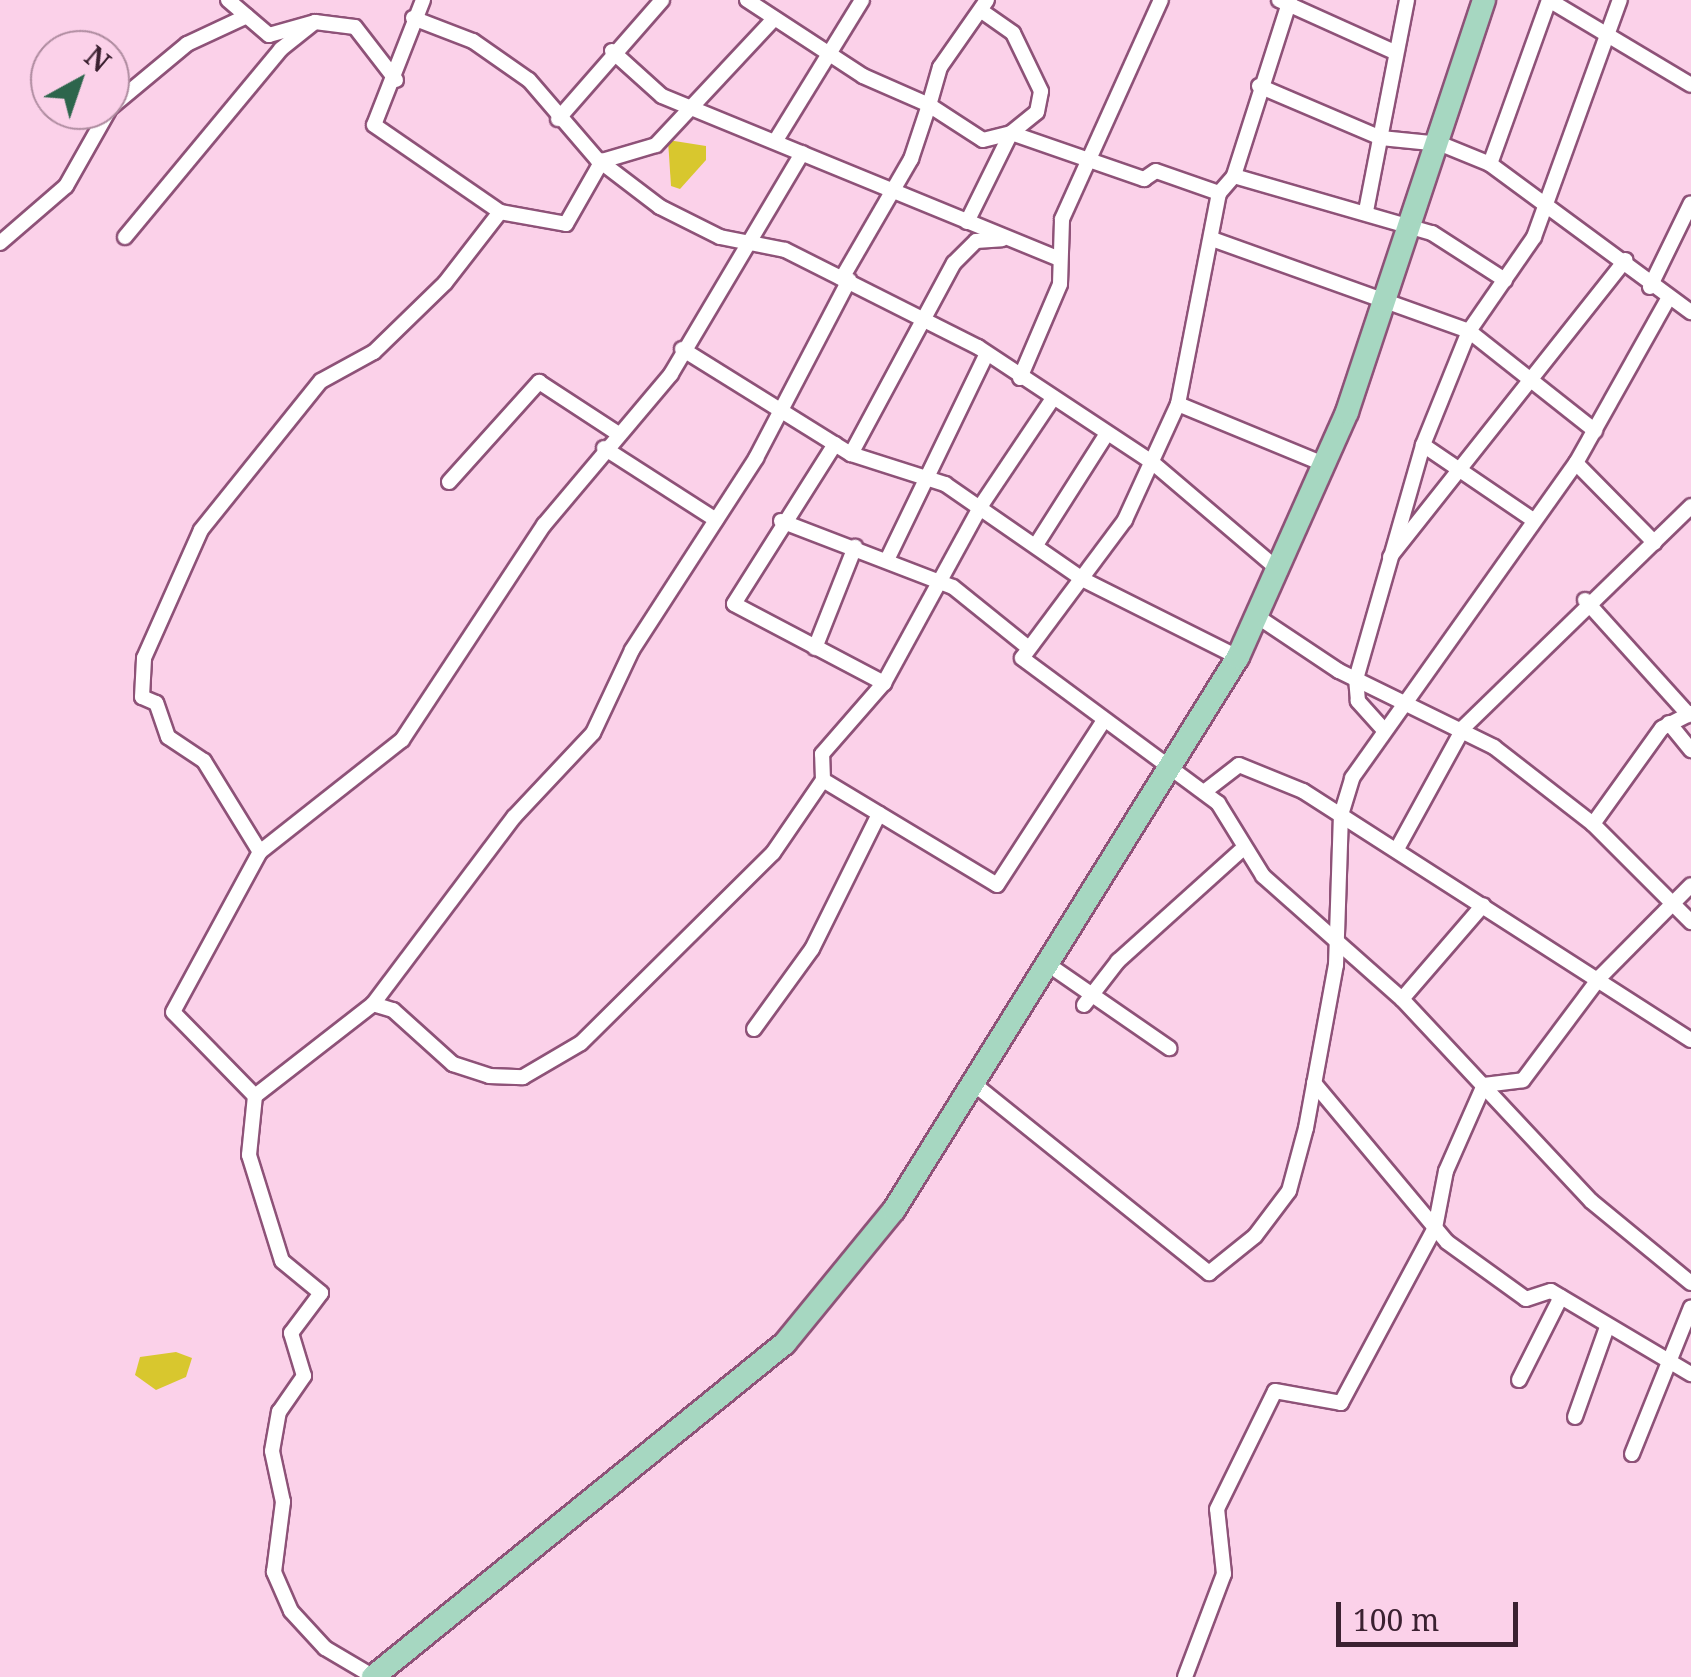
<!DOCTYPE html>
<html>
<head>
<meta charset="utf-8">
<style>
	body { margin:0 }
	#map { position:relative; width:1691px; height:1677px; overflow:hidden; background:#fbd1e9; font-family:"Noto Serif",serif }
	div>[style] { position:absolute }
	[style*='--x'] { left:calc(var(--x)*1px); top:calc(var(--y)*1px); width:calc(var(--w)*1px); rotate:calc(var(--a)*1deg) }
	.water>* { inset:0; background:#d8c72e }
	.roads { filter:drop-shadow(2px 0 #8e5278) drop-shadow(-2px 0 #8e5278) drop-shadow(0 2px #8e5278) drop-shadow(0 -2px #8e5278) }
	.street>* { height:14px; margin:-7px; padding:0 7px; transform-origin:7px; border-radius:7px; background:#fff }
	.primary>* { height:22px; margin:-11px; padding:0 11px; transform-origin:11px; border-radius:11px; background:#a6d7c1 }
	span { translate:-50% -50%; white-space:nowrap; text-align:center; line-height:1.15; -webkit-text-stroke:8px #fbd1e9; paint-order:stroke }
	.north { position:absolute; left:30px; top:30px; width:100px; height:100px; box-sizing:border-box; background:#fbd1e9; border:2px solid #ae8b9f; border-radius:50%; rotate:40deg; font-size:28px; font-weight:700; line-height:40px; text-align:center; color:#3b2131 }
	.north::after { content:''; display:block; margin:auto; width:35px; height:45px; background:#2d654c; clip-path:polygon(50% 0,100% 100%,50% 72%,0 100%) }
	.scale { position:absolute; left:1336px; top:1602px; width:182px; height:45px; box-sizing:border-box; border:5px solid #3b2131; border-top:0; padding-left:12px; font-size:30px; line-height:35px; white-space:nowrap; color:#3b2131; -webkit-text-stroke:8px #fbd1e9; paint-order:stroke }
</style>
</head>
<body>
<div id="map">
	<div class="water">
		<div style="clip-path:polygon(668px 140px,706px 146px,706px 160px,680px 189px,671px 186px)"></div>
		<div style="clip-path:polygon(176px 1352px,192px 1358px,186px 1377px,156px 1390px,135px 1375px,140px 1357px)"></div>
	</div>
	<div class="roads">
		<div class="street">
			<div style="--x:228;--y:0;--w:54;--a:40.5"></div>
			<div style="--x:269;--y:35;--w:48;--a:-15.8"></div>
			<div style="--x:315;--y:22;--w:40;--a:7.1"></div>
			<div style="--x:355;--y:27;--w:67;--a:52.3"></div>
			<div style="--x:423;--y:0;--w:134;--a:111.4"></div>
			<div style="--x:374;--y:125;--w:153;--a:34.6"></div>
			<div style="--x:747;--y:0;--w:139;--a:33.2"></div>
			<div style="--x:863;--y:76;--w:72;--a:23.7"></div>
			<div style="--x:929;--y:105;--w:57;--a:108.4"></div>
			<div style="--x:911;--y:159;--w:138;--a:120.1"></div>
			<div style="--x:987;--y:0;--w:82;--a:125"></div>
			<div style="--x:940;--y:67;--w:40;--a:106"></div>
			<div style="--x:929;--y:105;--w:64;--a:32.9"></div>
			<div style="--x:983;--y:140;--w:29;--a:-14"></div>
			<div style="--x:1011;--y:133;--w:141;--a:19.1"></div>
			<div style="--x:1144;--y:179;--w:14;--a:-34"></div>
			<div style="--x:1156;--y:171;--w:67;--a:19.2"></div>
			<div style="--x:1279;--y:0;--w:126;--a:24.3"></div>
			<div style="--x:1290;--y:0;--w:185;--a:107.7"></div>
			<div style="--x:1234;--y:176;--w:23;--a:131"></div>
			<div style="--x:1219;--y:193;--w:215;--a:101"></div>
			<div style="--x:1178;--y:404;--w:128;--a:114.6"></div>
			<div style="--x:1125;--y:520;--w:172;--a:126.7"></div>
			<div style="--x:1022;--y:658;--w:244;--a:36.5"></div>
			<div style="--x:1218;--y:803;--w:86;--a:58.3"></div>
			<div style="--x:1263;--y:876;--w:186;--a:41.5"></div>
			<div style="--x:1402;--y:999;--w:277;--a:46.9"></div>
			<div style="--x:1591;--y:1201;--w:129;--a:39.4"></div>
			<div style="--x:1549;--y:0;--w:165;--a:30.9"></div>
			<div style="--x:413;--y:18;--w:64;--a:21"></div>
			<div style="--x:473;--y:41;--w:68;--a:34.9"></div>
			<div style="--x:529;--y:80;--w:104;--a:49.3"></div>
			<div style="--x:597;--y:159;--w:79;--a:37.3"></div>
			<div style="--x:660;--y:207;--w:67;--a:26.6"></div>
			<div style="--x:720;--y:237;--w:66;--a:11.3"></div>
			<div style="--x:785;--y:250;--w:216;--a:26.7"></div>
			<div style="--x:978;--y:347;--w:210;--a:33.5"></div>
			<div style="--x:1153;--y:463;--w:167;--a:40.4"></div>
			<div style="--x:612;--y:51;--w:67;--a:42"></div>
			<div style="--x:662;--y:96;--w:427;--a:22.3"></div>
			<div style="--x:1259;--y:86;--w:133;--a:23.1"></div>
			<div style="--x:1381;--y:138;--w:60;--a:5.7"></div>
			<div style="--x:1441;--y:144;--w:53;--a:22.2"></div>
			<div style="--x:1490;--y:164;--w:250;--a:36.4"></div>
			<div style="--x:110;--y:108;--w:100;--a:-39.7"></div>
			<div style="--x:187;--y:44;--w:66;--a:-25"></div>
			<div style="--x:558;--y:119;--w:158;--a:-48.8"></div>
			<div style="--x:776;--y:140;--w:164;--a:-58.4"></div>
			<div style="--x:1490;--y:164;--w:174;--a:-70.2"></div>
			<div style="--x:1234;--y:176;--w:206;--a:16.1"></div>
			<div style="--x:1432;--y:233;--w:87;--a:32.8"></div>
			<div style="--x:1366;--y:211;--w:215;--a:-79"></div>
			<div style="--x:967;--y:222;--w:99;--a:-63.7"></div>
			<div style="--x:1011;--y:133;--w:33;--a:-39"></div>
			<div style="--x:1037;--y:112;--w:21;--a:-79"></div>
			<div style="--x:1041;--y:91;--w:64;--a:-115.8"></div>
			<div style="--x:1013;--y:33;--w:39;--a:-145"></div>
			<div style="--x:125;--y:237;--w:244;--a:-50.3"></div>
			<div style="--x:281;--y:49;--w:43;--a:-38.5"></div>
			<div style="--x:1212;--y:239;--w:273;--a:19.7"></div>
			<div style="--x:1469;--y:331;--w:161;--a:38.4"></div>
			<div style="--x:0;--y:243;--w:87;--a:-40.8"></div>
			<div style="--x:66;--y:186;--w:87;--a:-60.5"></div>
			<div style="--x:1650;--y:287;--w:93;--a:-64"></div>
			<div style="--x:682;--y:349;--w:199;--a:31.9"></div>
			<div style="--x:851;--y:454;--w:99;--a:17.7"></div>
			<div style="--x:945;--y:484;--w:167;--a:34.7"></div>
			<div style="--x:1082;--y:579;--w:174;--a:26.6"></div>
			<div style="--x:1020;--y:378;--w:102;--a:-66.9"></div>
			<div style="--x:1060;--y:284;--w:65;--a:-88.2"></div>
			<div style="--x:1062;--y:219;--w:240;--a:-65.7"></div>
			<div style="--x:1178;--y:404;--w:160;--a:22.4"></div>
			<div style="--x:835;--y:444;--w:189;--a:122.3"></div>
			<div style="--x:734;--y:604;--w:170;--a:27.8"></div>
			<div style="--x:1423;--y:445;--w:132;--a:34.2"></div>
			<div style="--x:604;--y:448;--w:133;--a:32.7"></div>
			<div style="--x:851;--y:454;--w:217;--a:-61.7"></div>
			<div style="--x:954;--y:263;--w:31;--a:-45"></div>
			<div style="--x:976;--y:241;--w:26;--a:-4"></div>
			<div style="--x:1576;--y:463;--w:112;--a:45.4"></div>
			<div style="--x:449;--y:482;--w:135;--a:-48"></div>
			<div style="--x:539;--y:382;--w:93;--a:33.2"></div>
			<div style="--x:781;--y:521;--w:184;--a:21"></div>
			<div style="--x:953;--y:587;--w:94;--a:38.9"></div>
			<div style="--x:1036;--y:545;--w:130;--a:-57.5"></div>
			<div style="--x:1390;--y:557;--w:379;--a:-51.6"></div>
			<div style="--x:887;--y:560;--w:228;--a:-64.2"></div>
			<div style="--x:1585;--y:600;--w:155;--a:47.9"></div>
			<div style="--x:1258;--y:617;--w:97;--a:33.7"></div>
			<div style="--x:1339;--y:671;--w:173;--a:26.1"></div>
			<div style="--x:1494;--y:747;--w:125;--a:37.9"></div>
			<div style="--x:1593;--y:824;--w:139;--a:45"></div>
			<div style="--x:815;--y:648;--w:109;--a:-68.4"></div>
			<div style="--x:1669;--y:723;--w:35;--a:51"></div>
			<div style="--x:1383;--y:729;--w:38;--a:-132"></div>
			<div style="--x:1358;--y:701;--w:22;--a:-95"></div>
			<div style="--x:1356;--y:679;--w:243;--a:-74"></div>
			<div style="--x:1423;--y:445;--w:123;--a:-68"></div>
			<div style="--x:1469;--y:331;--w:114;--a:-55.3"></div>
			<div style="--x:1534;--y:237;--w:252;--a:-70.1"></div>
			<div style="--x:823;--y:780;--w:203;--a:31.1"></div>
			<div style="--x:997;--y:885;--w:194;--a:-57"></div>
			<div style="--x:1204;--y:792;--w:44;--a:-37.6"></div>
			<div style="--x:1239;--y:765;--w:69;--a:22.1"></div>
			<div style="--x:1303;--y:791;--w:461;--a:32.7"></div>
			<div style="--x:1593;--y:824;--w:118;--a:-54.3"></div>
			<div style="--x:1662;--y:728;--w:33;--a:-27"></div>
			<div style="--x:1397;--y:849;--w:139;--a:-61.2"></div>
			<div style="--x:1464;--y:727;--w:317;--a:-44.2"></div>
			<div style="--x:260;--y:852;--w:181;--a:-38.3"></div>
			<div style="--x:402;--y:740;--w:258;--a:-56.6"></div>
			<div style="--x:544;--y:525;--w:197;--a:-49.9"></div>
			<div style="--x:671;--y:374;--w:257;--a:-59.3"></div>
			<div style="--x:1046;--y:963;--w:150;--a:34.6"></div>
			<div style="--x:1402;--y:999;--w:124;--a:-49.2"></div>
			<div style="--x:373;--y:1004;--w:21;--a:17"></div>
			<div style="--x:393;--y:1010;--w:81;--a:42"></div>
			<div style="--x:453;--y:1064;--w:38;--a:18"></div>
			<div style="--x:489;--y:1076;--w:34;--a:2"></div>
			<div style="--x:523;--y:1077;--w:67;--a:-30.4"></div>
			<div style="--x:581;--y:1043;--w:270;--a:-44.7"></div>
			<div style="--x:773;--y:853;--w:88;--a:-55.6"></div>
			<div style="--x:823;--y:780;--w:26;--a:-92"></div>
			<div style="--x:822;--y:754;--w:94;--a:-48.9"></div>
			<div style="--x:884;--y:683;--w:204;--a:-61.3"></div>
			<div style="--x:982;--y:504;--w:125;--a:-56.1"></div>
			<div style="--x:1084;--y:1005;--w:56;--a:-52.3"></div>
			<div style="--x:1118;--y:961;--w:164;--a:-42"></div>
			<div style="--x:754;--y:1029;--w:99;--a:-54.1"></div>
			<div style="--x:812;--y:949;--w:151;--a:-63.6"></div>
			<div style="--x:1314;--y:1083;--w:207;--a:50.1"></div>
			<div style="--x:1447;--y:1242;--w:97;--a:35.8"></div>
			<div style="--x:1526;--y:1299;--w:26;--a:-18"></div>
			<div style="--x:1551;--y:1291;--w:163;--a:30.7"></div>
			<div style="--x:974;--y:1084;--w:302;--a:38.8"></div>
			<div style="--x:1209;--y:1273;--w:59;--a:-38.8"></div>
			<div style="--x:1255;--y:1236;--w:56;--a:-52.9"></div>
			<div style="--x:1289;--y:1191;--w:65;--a:-74.9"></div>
			<div style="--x:1306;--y:1128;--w:166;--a:-79.6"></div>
			<div style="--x:1336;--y:965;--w:150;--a:-88.1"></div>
			<div style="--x:1341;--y:815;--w:39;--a:-73"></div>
			<div style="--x:1352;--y:778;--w:387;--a:-54.6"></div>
			<div style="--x:1576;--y:463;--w:186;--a:-60.7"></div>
			<div style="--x:255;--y:1096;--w:150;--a:-37.9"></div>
			<div style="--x:373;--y:1004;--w:234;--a:-53"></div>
			<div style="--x:514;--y:817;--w:115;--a:-46.8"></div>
			<div style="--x:593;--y:733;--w:92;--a:-64.8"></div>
			<div style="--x:632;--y:650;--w:229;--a:-57.1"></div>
			<div style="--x:756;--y:458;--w:201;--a:-62.4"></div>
			<div style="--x:1519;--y:1380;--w:93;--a:-63.2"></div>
			<div style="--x:1575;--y:1417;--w:96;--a:-70.4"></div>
			<div style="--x:1632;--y:1454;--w:158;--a:-68.1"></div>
			<div style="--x:374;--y:1677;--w:57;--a:-149.4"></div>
			<div style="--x:325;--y:1648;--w:50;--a:-132.6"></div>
			<div style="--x:291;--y:1611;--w:43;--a:-113.6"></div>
			<div style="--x:274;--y:1572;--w:71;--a:-82.7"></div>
			<div style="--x:283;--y:1502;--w:52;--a:-102.2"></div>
			<div style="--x:272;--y:1451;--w:40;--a:-80"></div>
			<div style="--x:279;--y:1412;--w:44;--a:-55.2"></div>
			<div style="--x:304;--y:1376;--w:45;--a:-106.8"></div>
			<div style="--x:291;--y:1333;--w:50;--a:-53.1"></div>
			<div style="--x:321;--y:1293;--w:50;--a:-140.6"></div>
			<div style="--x:282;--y:1261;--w:111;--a:-107.3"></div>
			<div style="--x:249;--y:1155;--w:59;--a:-84.2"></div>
			<div style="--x:255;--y:1096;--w:117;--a:-134.3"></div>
			<div style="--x:173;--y:1012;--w:182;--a:-61.5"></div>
			<div style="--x:260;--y:852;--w:107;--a:-121.6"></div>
			<div style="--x:204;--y:761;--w:43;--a:-146.3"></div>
			<div style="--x:168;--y:737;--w:36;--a:-109"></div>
			<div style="--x:156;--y:703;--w:15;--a:-157"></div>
			<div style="--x:142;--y:697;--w:39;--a:-87"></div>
			<div style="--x:144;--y:658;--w:140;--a:-66"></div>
			<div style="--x:201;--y:530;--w:191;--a:-51.2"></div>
			<div style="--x:321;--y:381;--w:60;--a:-28.7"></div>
			<div style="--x:374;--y:352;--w:99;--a:-44.2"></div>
			<div style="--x:445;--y:283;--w:90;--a:-52.2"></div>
			<div style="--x:500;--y:212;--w:67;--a:10.3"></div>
			<div style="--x:566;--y:224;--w:73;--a:-60.3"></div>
			<div style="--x:602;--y:161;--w:56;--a:-16.5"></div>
			<div style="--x:656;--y:145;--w:173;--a:-46.9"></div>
			<div style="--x:1185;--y:1677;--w:110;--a:-69.3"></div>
			<div style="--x:1224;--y:1574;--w:65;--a:-96.1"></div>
			<div style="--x:1217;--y:1509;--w:131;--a:-63.8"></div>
			<div style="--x:1275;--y:1391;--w:67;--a:10.3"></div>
			<div style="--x:1341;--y:1403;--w:199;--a:-61.8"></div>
			<div style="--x:1435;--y:1228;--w:58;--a:-79.1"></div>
			<div style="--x:1446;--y:1171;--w:94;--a:-66.2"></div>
			<div style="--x:1484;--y:1085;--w:39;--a:-7"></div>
			<div style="--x:1523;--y:1080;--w:129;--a:-53.2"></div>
			<div style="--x:1600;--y:977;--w:129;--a:-45.3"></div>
		</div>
		<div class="primary">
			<div style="--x:373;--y:1677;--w:530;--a:-39.03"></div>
			<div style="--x:785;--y:1343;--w:172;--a:-50.7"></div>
			<div style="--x:894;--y:1210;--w:651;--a:-58.12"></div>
			<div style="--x:1238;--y:657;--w:268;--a:-66"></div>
			<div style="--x:1347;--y:412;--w:434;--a:-71.6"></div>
		</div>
	</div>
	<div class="north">N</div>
	<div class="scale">100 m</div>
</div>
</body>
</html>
